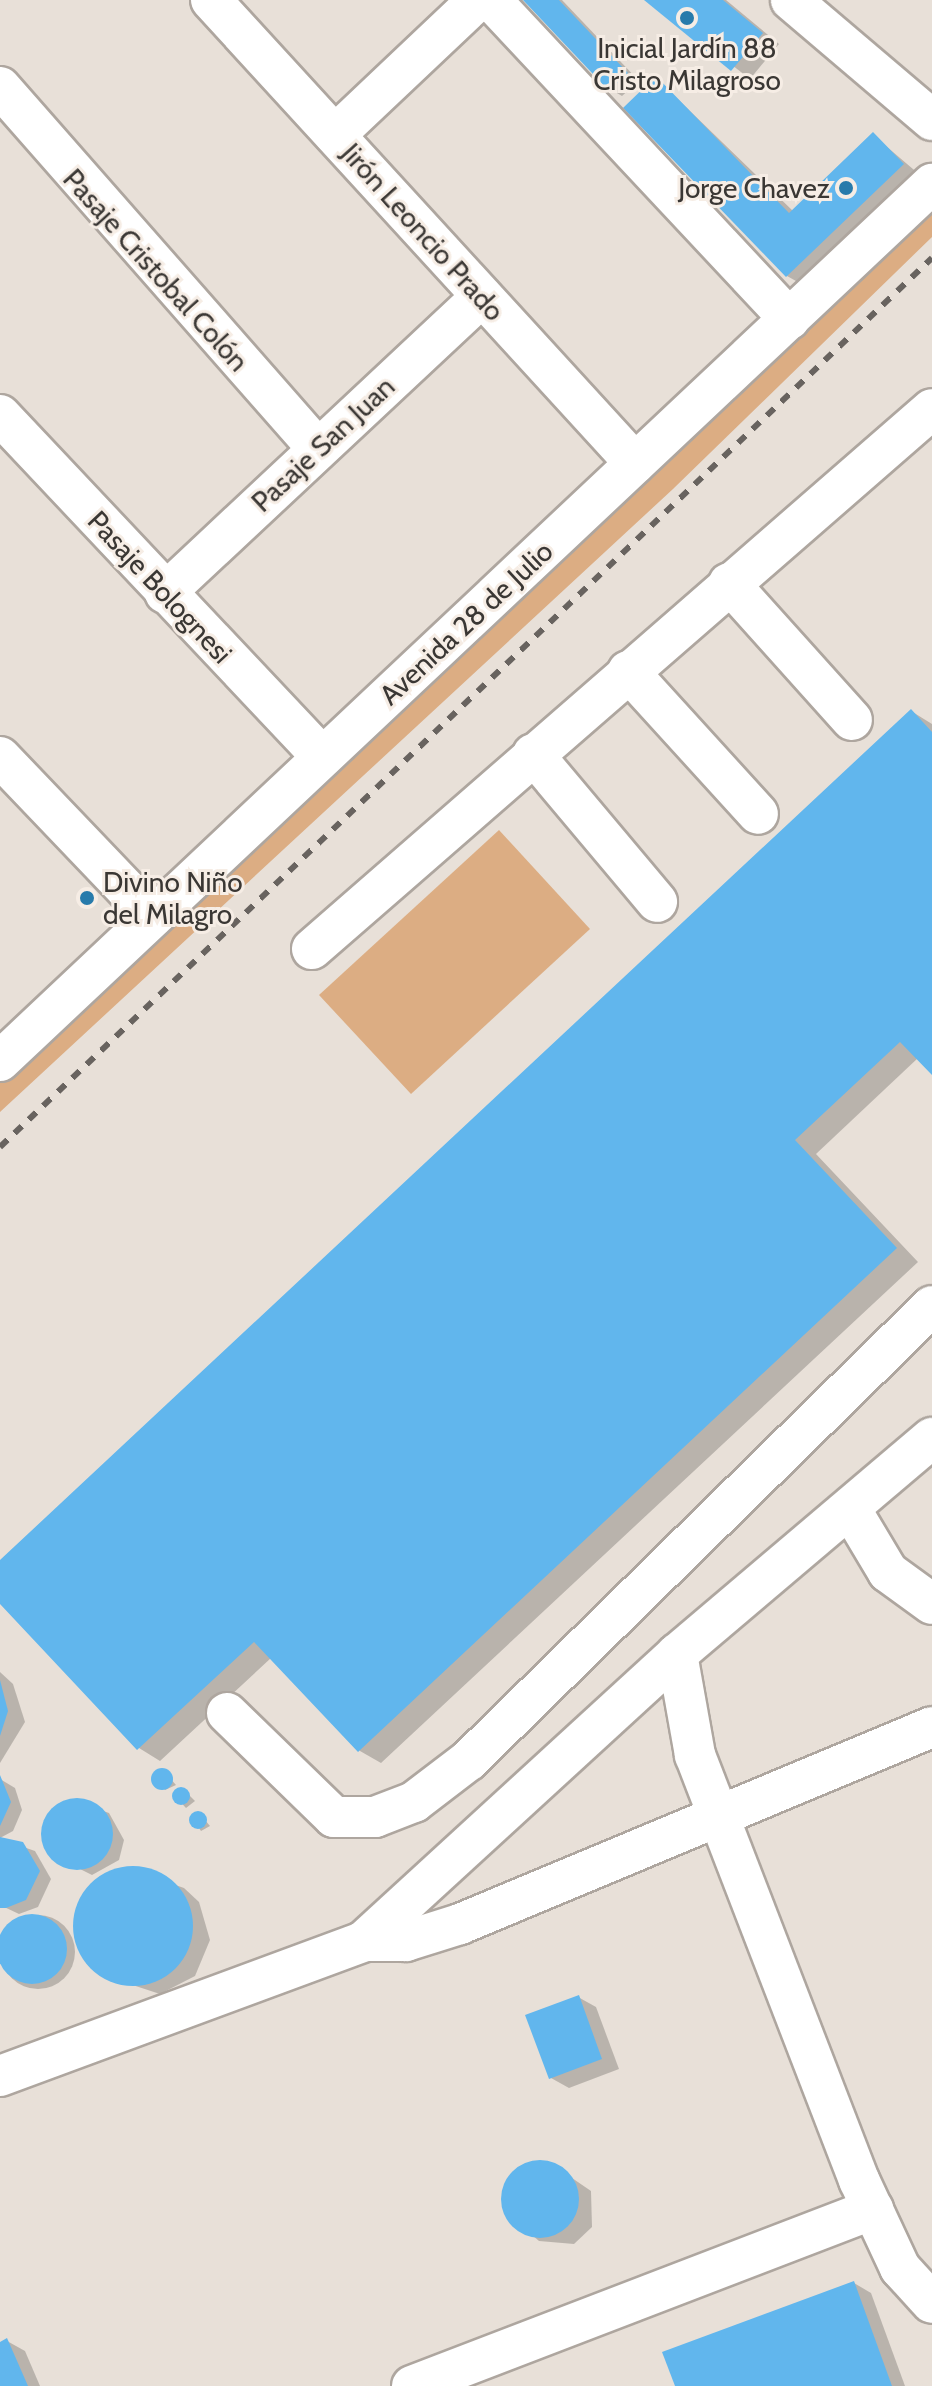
<!DOCTYPE html>
<html>
<head>
<meta charset="utf-8">
<style>
	body { margin:0 }
	#map { position:relative; width:932px; height:2386px; overflow:hidden; background:#e8e0d8; font-family:Cabin,sans-serif }
	div>[style] { position:absolute }
	[style*='--x'] { left:calc(var(--x)*1px); top:calc(var(--y)*1px); width:calc(var(--w)*1px); rotate:calc(var(--a)*1deg) }
	.green>* { inset:0; background:#dcad83 }
	.shadow>* { inset:0; background:#0003 }
	.round { border-radius:50% }
	.building>* { inset:0; background:#61b6ed }
	.roads { filter:drop-shadow(2px 0 #aea69f) drop-shadow(-2px 0 #aea69f) drop-shadow(0 2px #aea69f) drop-shadow(0 -2px #aea69f) }
	.minor>* { height:40px; margin:-20px; padding:0 20px; transform-origin:20px; border-radius:20px; background:#fff }
	.rail>* { height:6px; margin-top:-3px; transform-origin:0; background:repeating-linear-gradient(90deg,#68635f 0 10px,transparent 0 20px) }
	.dots>* { width:22px; height:22px; translate:-50% -50%; box-sizing:border-box; border:4px solid #f6ede5; border-radius:50% }
	span { translate:-50% -50%; white-space:nowrap; text-align:center; line-height:1.15; -webkit-text-stroke:6px #f6ede5; paint-order:stroke }
	.poi-label { font-size:28px; color:#3a3734 }
	.right { translate:-100% -50%; text-align:right }
	.left { translate:0 -50%; text-align:left }
	.street-label { font-size:28px; color:#3a3734 }
</style>
</head>
<body>
<div id="map">
	<div class="green">
		<div style="clip-path:polygon(932px 213px,932px 237px,673px 489px,0 1112px,0 1077px,260px 847px)"></div>
		<div style="clip-path:polygon(499px 830px,590px 929px,411px 1094px,319px 995px)"></div>
	</div>
	<div class="shadow">
		<div style="clip-path:polygon(526px 0,562px 0,639px 81px,622px 96px,610px 89px)"></div>
		<div style="clip-path:polygon(648px 0,726px 0,779px 44px,750px 79px)"></div>
		<div style="clip-path:polygon(657px 79px,793px 211px,873px 135px,920px 175px,805px 286px,787px 276px)"></div>
		<div style="clip-path:polygon(911px 711px,932px 724px,932px 1073px,918px 1058px,816px 1154px,918px 1262px,381px 1763px,360px 1751px,271px 1658px,160px 1761px,139px 1748px,0 1601px,0 1563px)"></div>
		<div style="clip-path:polygon(0 1672px,13px 1684px,25px 1722px,0 1763px)"></div>
		<div style="clip-path:polygon(163px 1770px,176px 1785px,165px 1790px,154px 1775px)"></div>
		<div style="clip-path:polygon(0 1779px,15px 1788px,22px 1810px,13px 1831px,0 1838px)"></div>
		<div style="clip-path:polygon(184px 1790px,195px 1801px,186px 1808px,174px 1795px)"></div>
		<div style="clip-path:polygon(72px 1800px,109px 1813px,124px 1840px,119px 1860px,92px 1875px,50px 1854px,43px 1833px,52px 1811px)"></div>
		<div style="clip-path:polygon(200px 1814px,210px 1826px,201px 1831px,192px 1818px)"></div>
		<div style="clip-path:polygon(0 1839px,35px 1851px,51px 1879px,38px 1907px,19px 1914px,0 1905px)"></div>
		<div style="clip-path:polygon(130px 1869px,184px 1888px,199px 1902px,210px 1940px,195px 1976px,160px 1994px,102px 1975px,88px 1963px,75px 1929px,84px 1895px)"></div>
		<div class="round" style="left:1px;top:1915px;width:74px;height:74px"></div>
		<div style="clip-path:polygon(578px 1997px,596px 2007px,619px 2069px,569px 2088px,551px 2078px)"></div>
		<div style="clip-path:polygon(529px 2164px,553px 2165px,591px 2191px,592px 2227px,574px 2244px,539px 2241px,505px 2212px,504px 2189px)"></div>
		<div style="clip-path:polygon(854px 2283px,871px 2293px,905px 2386px,677px 2386px)"></div>
		<div style="clip-path:polygon(7px 2341px,25px 2351px,40px 2386px,0 2386px,0 2344px)"></div>
	</div>
	<div class="building">
		<div style="clip-path:polygon(523px 0,559px 0,628px 73px,609px 91px)"></div>
		<div style="clip-path:polygon(644px 0,723px 0,763px 33px,731px 71px)"></div>
		<div style="clip-path:polygon(656px 76px,789px 213px,873px 132px,904px 164px,786px 277px,623px 108px)"></div>
		<div style="clip-path:polygon(911px 709px,932px 732px,932px 1075px,900px 1042px,795px 1140px,897px 1248px,358px 1752px,254px 1642px,137px 1750px,0 1604px,0 1560px)"></div>
		<div style="clip-path:polygon(0 1680px,8px 1711px,0 1736px)"></div>
		<div class="round" style="left:151px;top:1768px;width:22px;height:22px"></div>
		<div style="clip-path:polygon(0 1775px,11px 1802px,0 1826px)"></div>
		<div class="round" style="left:172px;top:1787px;width:18px;height:18px"></div>
		<div class="round" style="left:41px;top:1798px;width:72px;height:72px"></div>
		<div class="round" style="left:189px;top:1811px;width:18px;height:18px"></div>
		<div style="clip-path:polygon(0 1837px,23px 1842px,40px 1871px,26px 1900px,6px 1908px,0 1908px)"></div>
		<div class="round" style="left:73px;top:1866px;width:120px;height:120px"></div>
		<div class="round" style="left:-3px;top:1914px;width:70px;height:70px"></div>
		<div style="clip-path:polygon(579px 1995px,602px 2059px,549px 2079px,525px 2015px)"></div>
		<div class="round" style="left:501px;top:2160px;width:78px;height:78px"></div>
		<div style="clip-path:polygon(854px 2281px,892px 2386px,675px 2386px,662px 2352px)"></div>
		<div style="clip-path:polygon(7px 2338px,28px 2386px,0 2386px,0 2342px)"></div>
	</div>
	<div class="roads">
		<div class="minor">
			<div style="--x:211;--y:0;--w:628;--a:47.52"></div>
			<div style="--x:491;--y:0;--w:437;--a:46.9"></div>
			<div style="--x:791;--y:0;--w:185;--a:40.4"></div>
			<div style="--x:0;--y:87;--w:480;--a:48.7"></div>
			<div style="--x:335;--y:135;--w:197;--a:-43.4"></div>
			<div style="--x:0;--y:415;--w:470;--a:46.7"></div>
			<div style="--x:729;--y:583;--w:184;--a:48.1"></div>
			<div style="--x:165;--y:593;--w:434;--a:-43.1"></div>
			<div style="--x:628;--y:671;--w:193;--a:47.7"></div>
			<div style="--x:533;--y:754;--w:193;--a:50"></div>
			<div style="--x:0;--y:757;--w:221;--a:46.3"></div>
			<div style="--x:312;--y:949;--w:822;--a:-41.05"></div>
			<div style="--x:0;--y:1061;--w:1280;--a:-43.26"></div>
			<div style="--x:851;--y:1510;--w:72;--a:59.2"></div>
			<div style="--x:888;--y:1572;--w:54;--a:36"></div>
			<div style="--x:677;--y:1654;--w:103;--a:79.9"></div>
			<div style="--x:695;--y:1755;--w:456;--a:68.9"></div>
			<div style="--x:859;--y:2180;--w:97;--a:65"></div>
			<div style="--x:900;--y:2268;--w:47;--a:47.6"></div>
			<div style="--x:227;--y:1713;--w:149;--a:44.2"></div>
			<div style="--x:334;--y:1817;--w:41;--a:0"></div>
			<div style="--x:375;--y:1817;--w:42;--a:-21"></div>
			<div style="--x:414;--y:1802;--w:69;--a:-37.4"></div>
			<div style="--x:469;--y:1760;--w:648;--a:-44.44"></div>
			<div style="--x:364;--y:1941;--w:425;--a:-42.5"></div>
			<div style="--x:677;--y:1654;--w:334;--a:-40.3"></div>
			<div style="--x:0;--y:2076;--w:388;--a:-20.3"></div>
			<div style="--x:364;--y:1941;--w:42;--a:0"></div>
			<div style="--x:406;--y:1941;--w:57;--a:-17.5"></div>
			<div style="--x:460;--y:1924;--w:511;--a:-22.65"></div>
			<div style="--x:412;--y:2386;--w:494;--a:-21"></div>
		</div>
	</div>
	<div class="rail">
		<div style="--x:0;--y:1147;--w:1288;--a:-43.65"></div>
	</div>
	<div class="dots">
		<div style="left:687px;top:18px;background:#287bab"></div>
		<div style="left:846px;top:188px;background:#287bab"></div>
		<div style="left:87px;top:898px;background:#287bab"></div>
	</div>
	<div class="poi-label">
		<span style="left:687px;top:64px">Inicial Jardín 88<br>Cristo Milagroso</span>
		<span class="right" style="left:830px;top:188px">Jorge Chavez</span>
		<span class="left" style="left:103px;top:898px">Divino Niño<br>del Milagro</span>
	</div>
	<div class="street-label">
		<span style="left:423px;top:232px;rotate:48deg">Jirón Leoncio Prado</span>
		<span style="left:156px;top:270px;rotate:48deg">Pasaje Cristobal Colón</span>
		<span style="left:323px;top:444px;rotate:-43deg">Pasaje San Juan</span>
		<span style="left:160px;top:587px;rotate:47deg">Pasaje Bolognesi</span>
		<span style="left:466px;top:623px;rotate:-43deg">Avenida 28 de Julio</span>
	</div>
</div>
</body>
</html>
